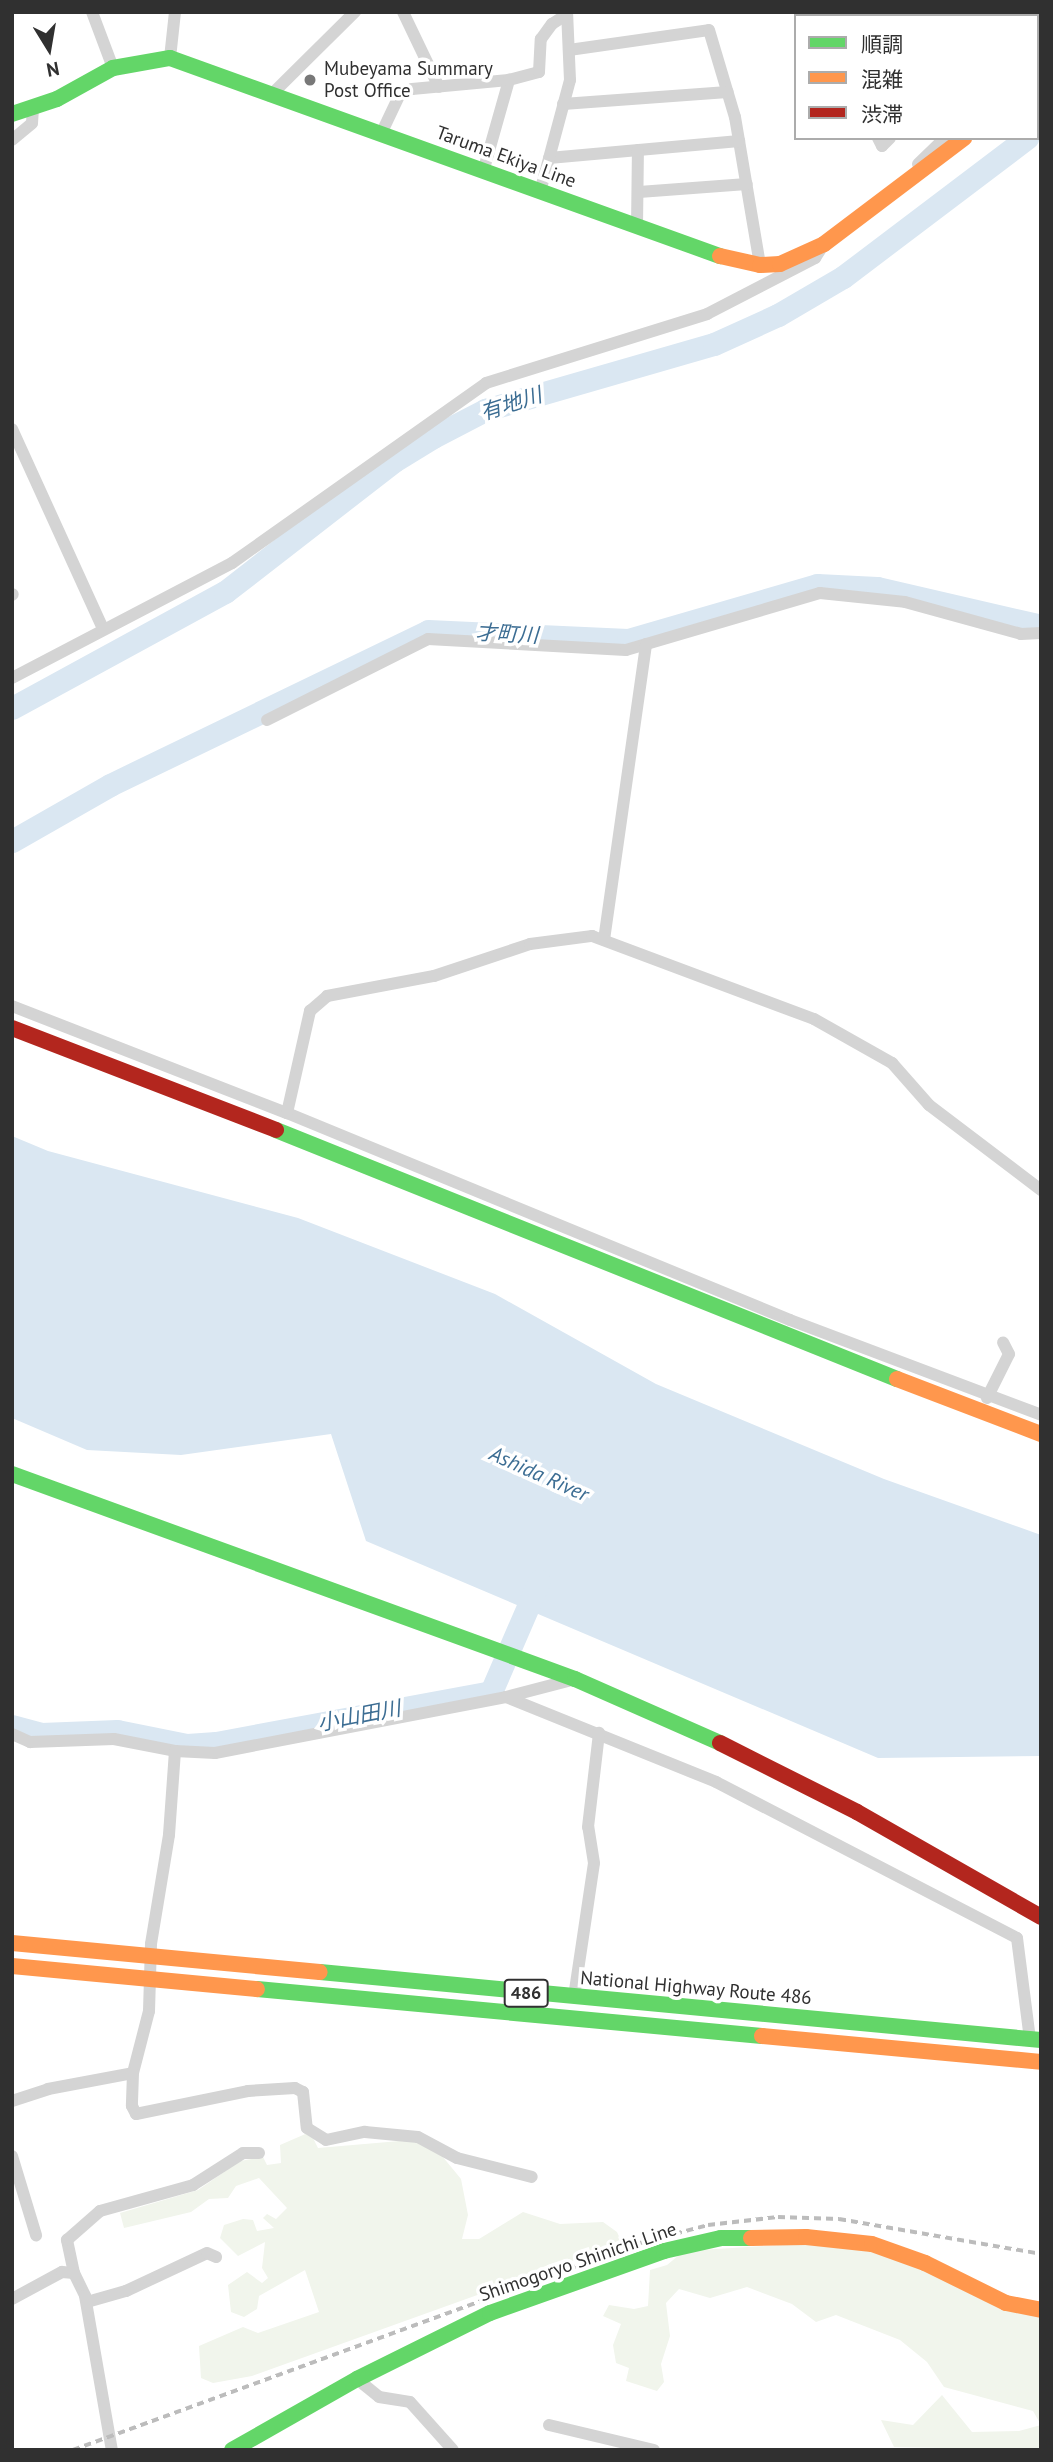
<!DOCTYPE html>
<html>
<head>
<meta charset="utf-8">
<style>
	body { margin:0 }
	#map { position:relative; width:1053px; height:2462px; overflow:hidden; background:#fff; font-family:"PT Sans","Noto Sans JP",sans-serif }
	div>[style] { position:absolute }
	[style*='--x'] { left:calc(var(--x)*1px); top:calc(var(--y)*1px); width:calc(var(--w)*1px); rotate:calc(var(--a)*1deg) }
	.green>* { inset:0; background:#f1f5ec }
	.water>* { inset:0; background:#dae7f2 }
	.river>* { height:23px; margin:-11.5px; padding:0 11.5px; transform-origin:11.5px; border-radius:11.5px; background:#dae7f2 }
	.street>* { height:12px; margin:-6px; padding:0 6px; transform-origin:6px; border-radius:6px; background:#d4d4d4 }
	.fast>* { height:16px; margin:-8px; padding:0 8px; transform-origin:8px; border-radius:8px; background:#63d668 }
	.slow>* { height:16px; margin:-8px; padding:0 8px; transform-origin:8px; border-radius:8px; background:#ff974d }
	.jam>* { height:16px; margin:-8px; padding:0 8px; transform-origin:8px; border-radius:8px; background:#b3261e }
	.rail>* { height:3.5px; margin-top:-1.75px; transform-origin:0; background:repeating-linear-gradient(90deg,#bcbcbc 0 7px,transparent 0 12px) }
	.dots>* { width:19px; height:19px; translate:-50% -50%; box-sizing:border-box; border:4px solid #fff; border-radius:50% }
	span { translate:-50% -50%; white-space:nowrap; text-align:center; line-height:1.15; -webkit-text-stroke:7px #fff; paint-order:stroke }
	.shield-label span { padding:2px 5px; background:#fff; border:2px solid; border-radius:5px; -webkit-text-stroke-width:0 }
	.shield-label { font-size:18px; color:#303030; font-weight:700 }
	.poi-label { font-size:19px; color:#303030 }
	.left { translate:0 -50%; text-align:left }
	.street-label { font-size:19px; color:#303030 }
	.water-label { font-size:21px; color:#3c6d93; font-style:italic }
	.frame { position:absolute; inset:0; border:14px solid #303030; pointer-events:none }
	.legend { position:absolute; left:794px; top:14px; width:245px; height:126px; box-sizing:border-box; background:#fff; border:2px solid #acacac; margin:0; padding:9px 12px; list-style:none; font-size:21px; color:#303030 }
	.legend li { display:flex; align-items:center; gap:14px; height:35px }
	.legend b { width:35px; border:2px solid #acacac }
	.north { position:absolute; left:14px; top:14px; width:70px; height:70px; -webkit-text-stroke:5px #fff; paint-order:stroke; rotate:169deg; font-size:19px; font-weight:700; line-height:28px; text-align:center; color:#303030 }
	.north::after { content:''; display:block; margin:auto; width:24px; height:32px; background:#303030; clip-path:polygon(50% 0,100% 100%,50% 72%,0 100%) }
</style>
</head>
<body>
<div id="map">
	<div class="green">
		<div style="clip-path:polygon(310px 2132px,318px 2148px,411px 2140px,438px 2151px,461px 2179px,468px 2215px,462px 2239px,479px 2239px,523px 2212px,560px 2224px,603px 2222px,617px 2232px,622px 2243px,252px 2376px,213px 2383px,201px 2378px,199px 2346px,243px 2327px,258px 2333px,319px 2312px,305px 2270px,259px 2296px,257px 2309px,244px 2317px,231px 2312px,228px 2285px,247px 2272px,262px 2283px,268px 2278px,262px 2268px,265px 2242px,238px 2256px,220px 2238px,224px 2225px,243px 2219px,253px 2220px,257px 2231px,274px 2228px,263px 2218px,267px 2214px,276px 2219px,287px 2208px,259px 2178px,236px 2186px,228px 2198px,209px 2199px,191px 2212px,124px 2228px,120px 2213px,198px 2190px,240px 2161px,263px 2157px,267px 2165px,281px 2163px,280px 2145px)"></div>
		<div style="clip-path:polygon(828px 2242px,883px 2253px,1041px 2315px,1041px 2425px,1033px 2411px,944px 2387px,927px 2362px,900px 2340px,836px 2315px,816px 2322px,792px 2304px,747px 2287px,710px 2298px,679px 2289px,666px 2303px,670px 2336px,661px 2364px,664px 2382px,657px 2391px,626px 2381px,629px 2368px,616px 2363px,613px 2345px,621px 2324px,603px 2316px,609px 2305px,634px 2309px,648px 2306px,650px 2270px,667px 2265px,684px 2251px)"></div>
		<div style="clip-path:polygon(942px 2395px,972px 2432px,1019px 2431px,1041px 2425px,1041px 2450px,894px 2447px,881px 2420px,913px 2425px)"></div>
	</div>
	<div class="water">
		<div style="clip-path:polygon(12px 1136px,48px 1151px,298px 1218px,495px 1294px,656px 1384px,884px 1479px,1041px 1535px,1041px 1756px,878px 1758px,366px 1541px,331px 1434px,181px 1455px,87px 1450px,12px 1418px)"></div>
	</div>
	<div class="river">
		<div style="--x:12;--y:708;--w:243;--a:-28.6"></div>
		<div style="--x:225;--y:592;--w:214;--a:-37.8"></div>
		<div style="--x:394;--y:461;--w:46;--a:-31.6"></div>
		<div style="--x:433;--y:437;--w:59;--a:-27.4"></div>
		<div style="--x:485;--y:410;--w:238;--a:-16.1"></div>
		<div style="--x:714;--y:344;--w:70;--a:-24.4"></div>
		<div style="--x:778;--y:315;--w:75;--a:-30.3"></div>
		<div style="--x:843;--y:277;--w:231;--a:-37.1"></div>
		<div style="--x:12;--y:841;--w:113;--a:-29.7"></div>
		<div style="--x:110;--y:785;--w:353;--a:-25.8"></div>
		<div style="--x:428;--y:631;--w:200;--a:2.6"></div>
		<div style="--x:628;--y:640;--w:197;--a:-16.2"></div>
		<div style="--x:817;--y:585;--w:60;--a:2.9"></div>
		<div style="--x:877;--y:588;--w:168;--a:13"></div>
		<div style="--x:12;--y:1726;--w:30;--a:15"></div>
		<div style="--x:41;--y:1734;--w:76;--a:-2.3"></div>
		<div style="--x:117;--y:1731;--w:71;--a:11.3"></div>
		<div style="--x:187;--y:1745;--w:29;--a:-4"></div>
		<div style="--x:216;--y:1743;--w:280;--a:-10.5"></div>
		<div style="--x:491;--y:1692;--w:121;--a:-66.6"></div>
	</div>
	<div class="street">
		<div style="--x:92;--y:12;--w:60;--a:69.4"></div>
		<div style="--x:403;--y:12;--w:83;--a:64.4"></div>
		<div style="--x:922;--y:16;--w:6;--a:-45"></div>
		<div style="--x:569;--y:50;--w:141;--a:-8.1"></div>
		<div style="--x:709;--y:30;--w:91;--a:73.4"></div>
		<div style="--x:735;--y:117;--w:150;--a:80.4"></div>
		<div style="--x:170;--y:58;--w:46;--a:-83.8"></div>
		<div style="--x:270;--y:96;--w:120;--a:-44.7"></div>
		<div style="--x:563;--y:104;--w:165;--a:-4.2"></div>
		<div style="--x:381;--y:134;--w:44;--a:-64.6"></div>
		<div style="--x:400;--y:94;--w:13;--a:-23"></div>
		<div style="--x:412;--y:89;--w:97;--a:-5.3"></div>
		<div style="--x:878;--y:138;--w:9;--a:63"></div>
		<div style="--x:882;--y:146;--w:11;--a:-45"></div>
		<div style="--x:12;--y:140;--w:26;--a:-40"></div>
		<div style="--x:32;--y:123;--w:14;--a:-86"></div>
		<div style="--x:549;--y:158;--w:191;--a:-5.1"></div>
		<div style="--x:918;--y:164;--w:37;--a:-44"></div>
		<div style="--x:483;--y:172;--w:96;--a:-74.2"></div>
		<div style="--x:509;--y:80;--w:31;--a:-15"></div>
		<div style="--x:539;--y:72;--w:33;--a:-87"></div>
		<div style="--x:541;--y:39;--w:19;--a:-54"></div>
		<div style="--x:552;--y:24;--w:17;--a:-33"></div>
		<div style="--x:540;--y:192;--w:116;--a:-75"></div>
		<div style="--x:570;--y:80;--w:68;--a:-92.5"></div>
		<div style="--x:639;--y:192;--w:108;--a:-4.2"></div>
		<div style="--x:637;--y:227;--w:77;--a:-89.3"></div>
		<div style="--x:12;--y:429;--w:220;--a:65.5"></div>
		<div style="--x:12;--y:595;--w:1;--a:-45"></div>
		<div style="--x:12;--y:678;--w:248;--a:-27.6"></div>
		<div style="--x:232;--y:563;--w:311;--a:-35.3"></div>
		<div style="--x:486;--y:383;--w:232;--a:-17.3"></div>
		<div style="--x:707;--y:314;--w:122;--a:-27.4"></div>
		<div style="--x:815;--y:258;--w:17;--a:-57"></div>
		<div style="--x:267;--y:720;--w:180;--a:-26.7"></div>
		<div style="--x:428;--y:639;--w:198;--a:3.2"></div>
		<div style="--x:626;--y:650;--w:202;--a:-16.4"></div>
		<div style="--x:820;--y:593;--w:85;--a:6"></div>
		<div style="--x:905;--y:602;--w:120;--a:15.4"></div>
		<div style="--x:1021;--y:634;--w:20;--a:-3"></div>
		<div style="--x:604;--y:940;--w:299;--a:-81.9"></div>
		<div style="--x:12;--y:1006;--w:295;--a:21.3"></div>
		<div style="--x:287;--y:1113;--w:544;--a:22.37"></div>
		<div style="--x:790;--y:1320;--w:268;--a:20.7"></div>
		<div style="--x:287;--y:1113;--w:105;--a:-77.3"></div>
		<div style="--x:310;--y:1011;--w:23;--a:-41"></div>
		<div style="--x:327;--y:996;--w:109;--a:-10.6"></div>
		<div style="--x:434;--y:976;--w:101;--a:-18.4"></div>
		<div style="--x:530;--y:944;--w:63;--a:-7.4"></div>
		<div style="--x:592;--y:936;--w:237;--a:20.5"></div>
		<div style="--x:814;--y:1019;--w:90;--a:29.4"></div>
		<div style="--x:892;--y:1063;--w:56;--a:48.6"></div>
		<div style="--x:929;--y:1105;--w:141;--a:37.2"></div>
		<div style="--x:987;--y:1398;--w:49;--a:-63.4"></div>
		<div style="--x:1009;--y:1354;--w:13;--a:-117"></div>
		<div style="--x:506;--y:1697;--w:227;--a:22"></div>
		<div style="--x:716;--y:1782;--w:339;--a:27.4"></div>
		<div style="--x:1017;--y:1938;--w:102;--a:82.7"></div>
		<div style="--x:12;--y:1734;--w:20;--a:24"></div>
		<div style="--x:30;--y:1742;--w:84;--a:-2"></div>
		<div style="--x:114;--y:1739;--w:62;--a:11.1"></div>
		<div style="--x:175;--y:1751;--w:40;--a:2.9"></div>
		<div style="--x:215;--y:1753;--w:296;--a:-10.9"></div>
		<div style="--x:506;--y:1697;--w:71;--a:-14.6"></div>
		<div style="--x:175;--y:1751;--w:84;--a:94.1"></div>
		<div style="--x:169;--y:1835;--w:110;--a:99.4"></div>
		<div style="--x:151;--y:1944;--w:67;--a:91.7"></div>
		<div style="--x:149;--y:2011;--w:64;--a:104.5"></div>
		<div style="--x:133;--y:2073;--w:33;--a:92"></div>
		<div style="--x:132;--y:2106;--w:9;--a:63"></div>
		<div style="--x:136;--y:2114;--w:114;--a:-11.6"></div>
		<div style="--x:248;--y:2091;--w:47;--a:-3.7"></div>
		<div style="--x:295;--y:2088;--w:9;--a:27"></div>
		<div style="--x:303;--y:2092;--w:36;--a:84"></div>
		<div style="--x:307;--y:2128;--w:22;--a:32"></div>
		<div style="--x:326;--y:2140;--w:40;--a:-12"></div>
		<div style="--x:365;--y:2132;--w:53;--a:5.4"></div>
		<div style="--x:418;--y:2137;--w:44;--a:28.3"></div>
		<div style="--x:457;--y:2158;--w:77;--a:14.2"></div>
		<div style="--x:574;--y:1997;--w:135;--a:-81.5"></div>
		<div style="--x:594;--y:1863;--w:36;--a:-99"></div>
		<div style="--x:588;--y:1827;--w:95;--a:-83.3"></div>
		<div style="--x:12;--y:2101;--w:38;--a:-18"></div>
		<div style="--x:48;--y:2089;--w:86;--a:-10.7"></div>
		<div style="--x:12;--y:2156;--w:83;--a:73.1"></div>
		<div style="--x:74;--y:2273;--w:34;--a:-102"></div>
		<div style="--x:67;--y:2240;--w:44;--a:-41.3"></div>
		<div style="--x:100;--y:2211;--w:97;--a:-15.6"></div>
		<div style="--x:193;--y:2185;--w:59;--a:-32.6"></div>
		<div style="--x:243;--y:2153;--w:16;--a:0"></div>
		<div style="--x:12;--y:2299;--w:57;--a:-28.4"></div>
		<div style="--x:62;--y:2272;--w:12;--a:5"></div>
		<div style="--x:74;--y:2273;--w:25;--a:64"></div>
		<div style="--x:85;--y:2296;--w:156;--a:80.1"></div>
		<div style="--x:87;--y:2302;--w:41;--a:-15.8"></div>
		<div style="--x:126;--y:2291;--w:89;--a:-25.1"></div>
		<div style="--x:207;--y:2253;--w:10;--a:24"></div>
		<div style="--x:357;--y:2379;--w:28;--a:39"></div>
		<div style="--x:379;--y:2397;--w:31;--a:9"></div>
		<div style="--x:410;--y:2402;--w:64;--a:48.1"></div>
		<div style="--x:549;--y:2425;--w:108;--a:13.4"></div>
	</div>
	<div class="fast">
		<div style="--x:1037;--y:83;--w:5;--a:-37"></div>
		<div style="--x:12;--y:114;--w:47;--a:-18.4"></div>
		<div style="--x:57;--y:99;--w:64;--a:-29"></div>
		<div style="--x:113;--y:68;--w:58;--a:-10"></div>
		<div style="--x:170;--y:58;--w:585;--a:19.8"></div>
		<div style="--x:276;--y:1130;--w:669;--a:21.85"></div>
		<div style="--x:12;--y:1474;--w:599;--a:20.01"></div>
		<div style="--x:575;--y:1679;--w:158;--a:23.8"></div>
		<div style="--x:320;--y:1972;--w:724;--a:5.39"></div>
		<div style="--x:257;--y:1989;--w:507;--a:5.32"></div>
		<div style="--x:232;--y:2450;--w:144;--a:-29.6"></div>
		<div style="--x:357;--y:2379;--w:148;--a:-26.4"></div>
		<div style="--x:490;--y:2313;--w:185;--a:-19.6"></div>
		<div style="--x:664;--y:2251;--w:58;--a:-12.8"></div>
		<div style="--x:721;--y:2238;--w:30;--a:0"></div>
	</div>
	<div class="slow">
		<div style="--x:720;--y:256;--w:41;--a:12.7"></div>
		<div style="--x:760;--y:265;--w:20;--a:-3"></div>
		<div style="--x:780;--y:264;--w:48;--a:-24.4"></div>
		<div style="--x:824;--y:244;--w:176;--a:-37.1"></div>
		<div style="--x:897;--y:1379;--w:154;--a:20.9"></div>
		<div style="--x:12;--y:1943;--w:309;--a:5.4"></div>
		<div style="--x:12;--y:1966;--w:246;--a:5.4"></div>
		<div style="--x:762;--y:2036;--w:280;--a:5.3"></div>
		<div style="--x:751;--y:2238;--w:55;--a:-1"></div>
		<div style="--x:806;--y:2237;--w:66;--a:6.1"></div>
		<div style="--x:872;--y:2244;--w:56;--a:19.7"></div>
		<div style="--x:925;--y:2263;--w:90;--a:26.3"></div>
		<div style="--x:1006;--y:2303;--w:36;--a:11"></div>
	</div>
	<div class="jam">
		<div style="--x:12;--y:1028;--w:283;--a:21.1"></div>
		<div style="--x:720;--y:1743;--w:153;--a:26.7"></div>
		<div style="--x:857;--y:1812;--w:212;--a:29.7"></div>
	</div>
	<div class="rail">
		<div style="--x:73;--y:2450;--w:604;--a:-20.06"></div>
		<div style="--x:640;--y:2243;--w:70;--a:-14.8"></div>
		<div style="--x:708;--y:2225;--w:70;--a:-6.5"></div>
		<div style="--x:778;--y:2217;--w:61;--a:1.9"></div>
		<div style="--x:839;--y:2219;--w:205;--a:9.8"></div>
	</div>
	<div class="dots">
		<div style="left:310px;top:80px;background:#787878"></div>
	</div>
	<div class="shield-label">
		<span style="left:526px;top:1993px">486</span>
	</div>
	<div class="poi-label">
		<span class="left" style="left:324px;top:80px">Mubeyama Summary<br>Post Office</span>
	</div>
	<div class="street-label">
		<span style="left:506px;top:157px;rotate:20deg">Taruma Ekiya Line</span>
		<span style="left:696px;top:1988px;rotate:5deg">National Highway Route 486</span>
		<span style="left:578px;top:2262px;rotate:-19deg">Shimogoryo Shinichi Line</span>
	</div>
	<div class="water-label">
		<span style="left:511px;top:404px;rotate:-18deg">有地川</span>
		<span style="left:507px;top:634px;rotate:3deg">才町川</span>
		<span style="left:539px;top:1474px;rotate:24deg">Ashida River</span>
		<span style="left:359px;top:1716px;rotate:-11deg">小山田川</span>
	</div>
	<div class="frame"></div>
	<ul class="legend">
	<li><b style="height:9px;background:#63d668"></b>順調</li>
	<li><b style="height:9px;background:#ff974d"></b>混雑</li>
	<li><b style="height:9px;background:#b3261e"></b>渋滞</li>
	</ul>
	<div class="north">N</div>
</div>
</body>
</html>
